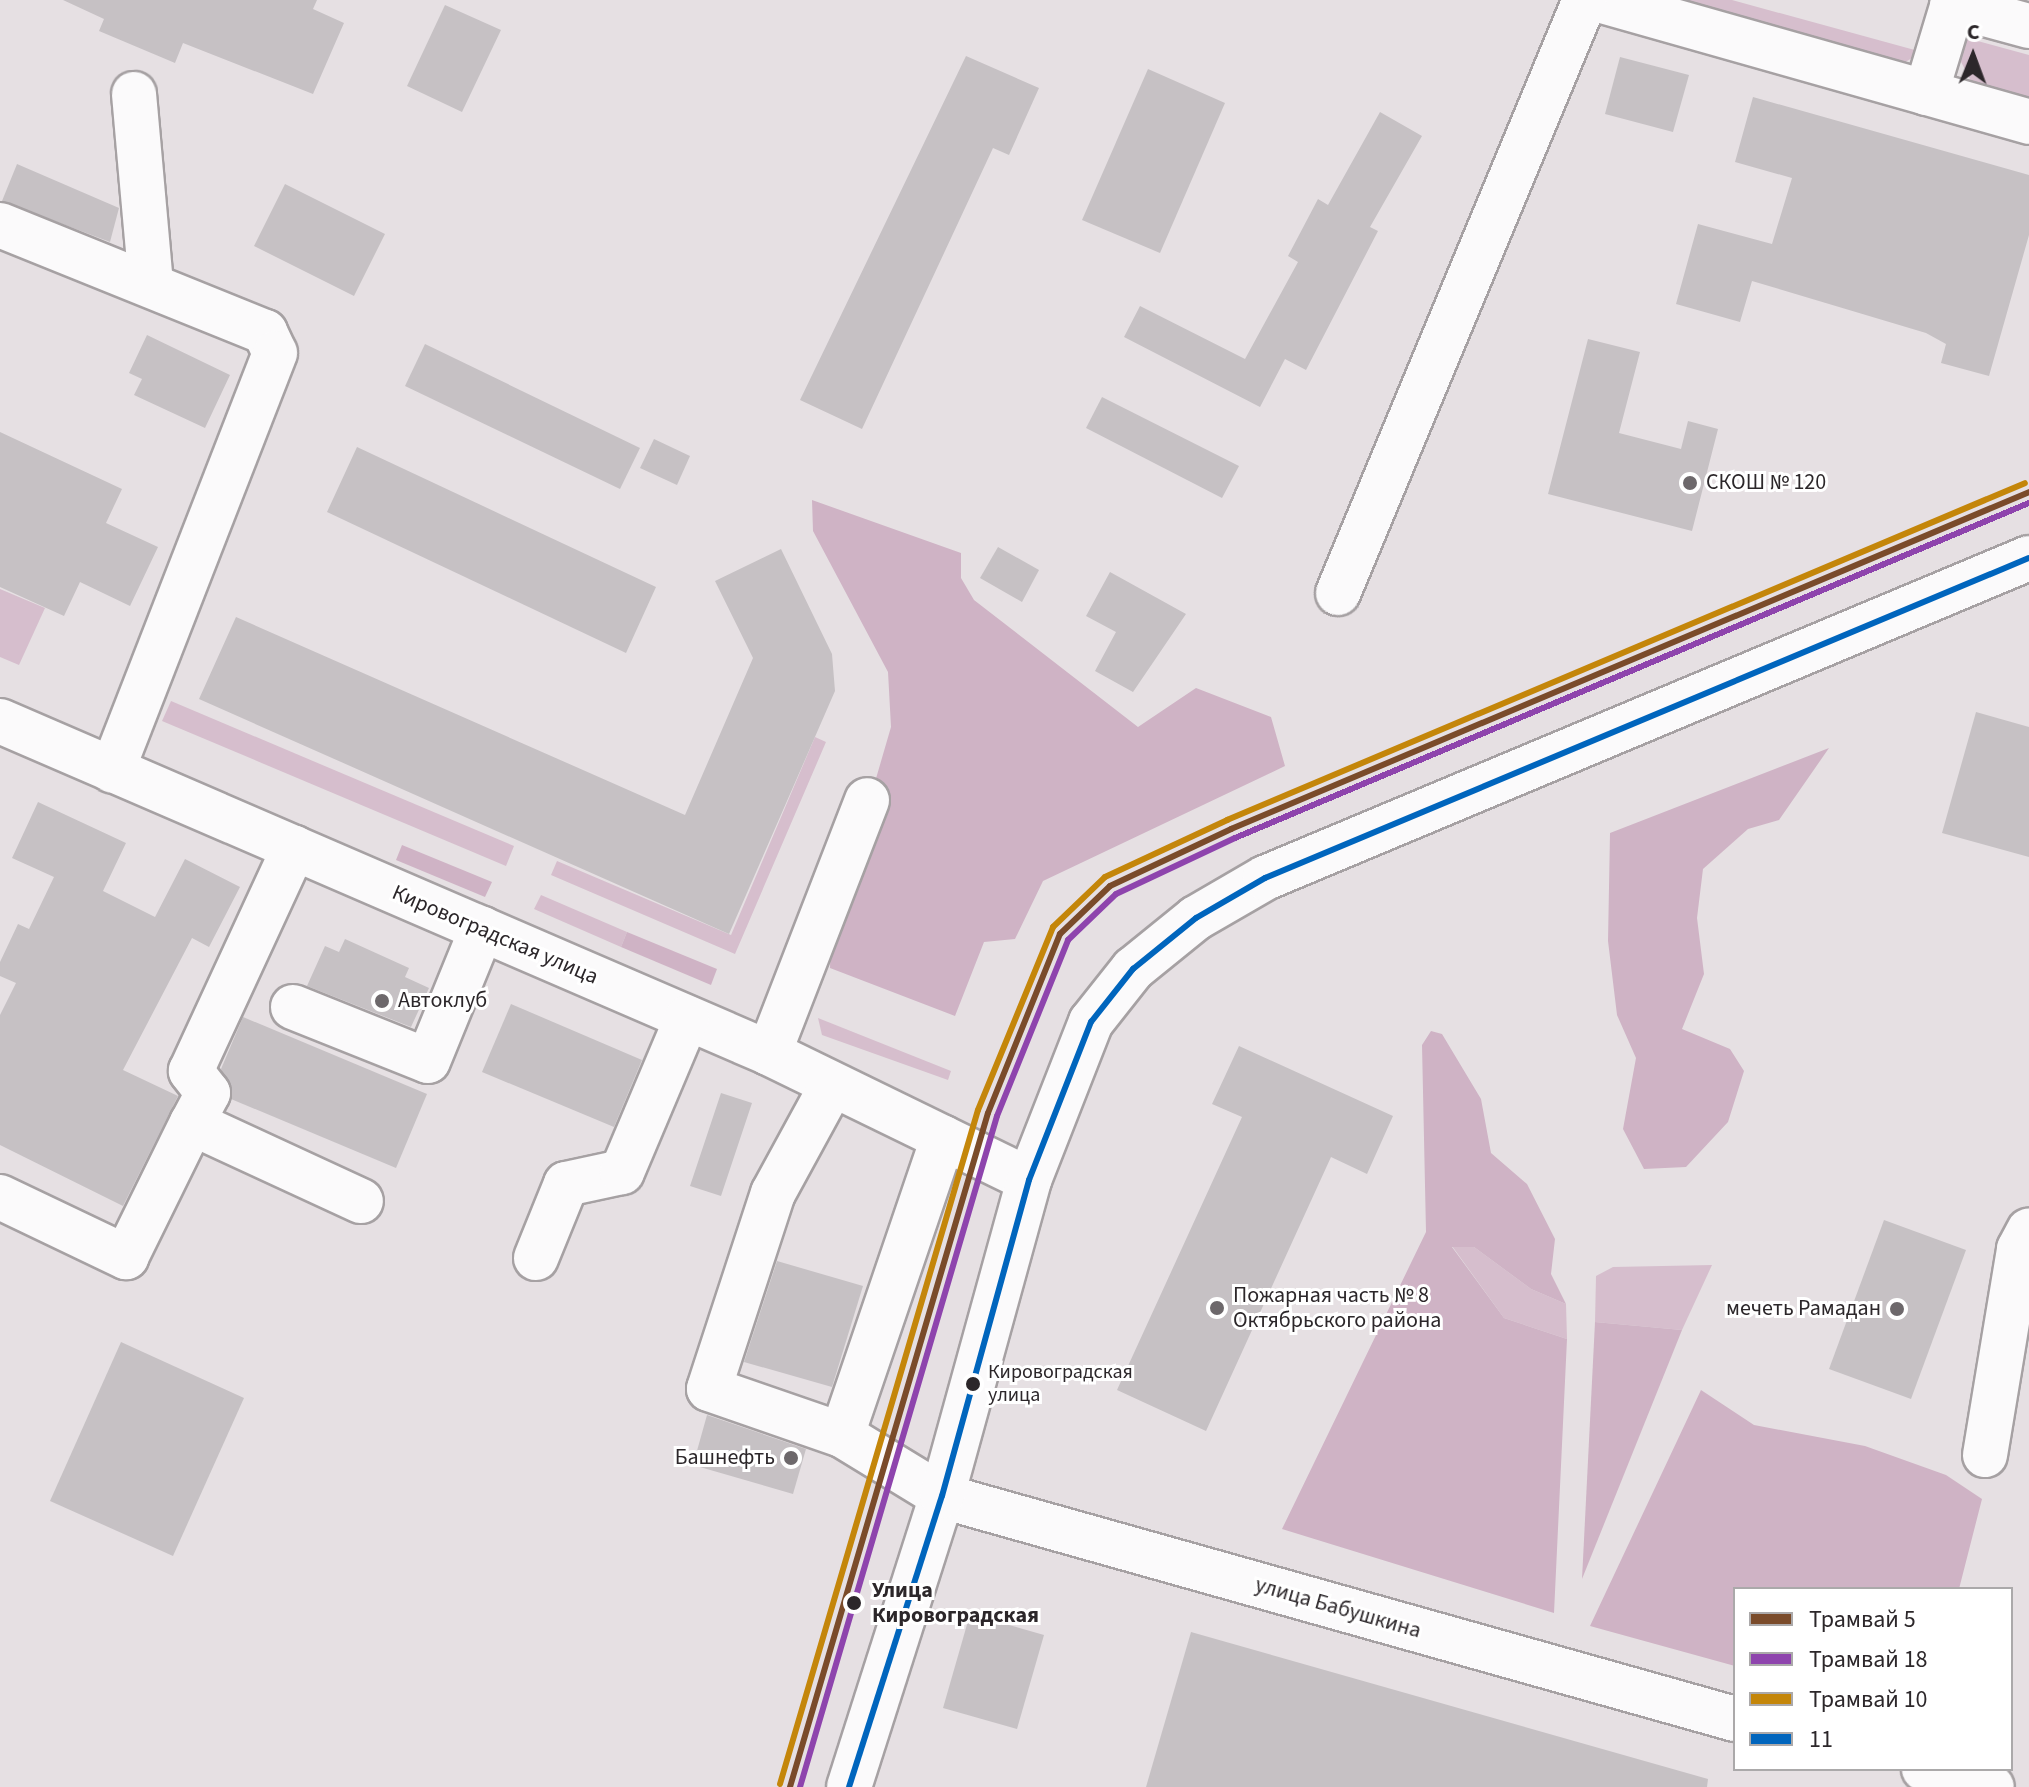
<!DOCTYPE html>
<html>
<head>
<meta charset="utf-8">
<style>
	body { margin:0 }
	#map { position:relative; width:2029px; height:1787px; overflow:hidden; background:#e6e0e3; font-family:"Source Sans 3",sans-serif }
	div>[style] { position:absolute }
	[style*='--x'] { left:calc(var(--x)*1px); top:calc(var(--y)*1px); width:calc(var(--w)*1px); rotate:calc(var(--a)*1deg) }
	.green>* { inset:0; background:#d6becd }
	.forest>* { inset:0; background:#cfb3c5 }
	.building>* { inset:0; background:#c6c1c4 }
	.roads { filter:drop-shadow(2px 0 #a6a1a3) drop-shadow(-2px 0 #a6a1a3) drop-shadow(0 2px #a6a1a3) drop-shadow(0 -2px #a6a1a3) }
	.minor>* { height:44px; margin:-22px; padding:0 22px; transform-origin:22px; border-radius:22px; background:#fbfafb }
	.major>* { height:44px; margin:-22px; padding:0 22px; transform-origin:22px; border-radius:22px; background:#fbfafb }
	.bus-1>* { height:6px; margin:-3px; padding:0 3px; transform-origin:3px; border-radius:3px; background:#0065bd }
	.tram-1>* { height:6px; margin:-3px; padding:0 3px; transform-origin:3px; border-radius:3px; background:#7a4b2a }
	.tram-2>* { height:6px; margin:-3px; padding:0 3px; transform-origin:3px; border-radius:3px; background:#8e44ad }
	.tram-3>* { height:6px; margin:-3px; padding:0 3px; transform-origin:3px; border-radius:3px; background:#c4860a }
	.dots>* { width:22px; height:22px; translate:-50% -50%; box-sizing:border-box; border:4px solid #fff; border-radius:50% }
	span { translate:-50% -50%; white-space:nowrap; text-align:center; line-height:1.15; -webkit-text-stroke:6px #fff; paint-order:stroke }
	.bus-label { font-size:20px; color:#2c272a }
	.left { translate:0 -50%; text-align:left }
	.poi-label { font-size:22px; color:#2c272a }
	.right { translate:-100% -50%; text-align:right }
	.street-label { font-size:22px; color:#2c272a }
	.stop-label { font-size:22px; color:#2c272a; font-weight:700 }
	.legend { position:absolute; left:1733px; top:1587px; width:280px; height:184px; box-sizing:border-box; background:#fff; border:2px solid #aba9aa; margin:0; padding:10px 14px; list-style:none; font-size:24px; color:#2c272a }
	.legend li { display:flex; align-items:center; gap:16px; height:40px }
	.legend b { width:40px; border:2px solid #aba9aa }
	.north { position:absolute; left:1933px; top:16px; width:80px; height:80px; -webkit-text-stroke:6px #fff; paint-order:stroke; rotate:1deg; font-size:22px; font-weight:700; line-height:32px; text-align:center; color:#2c272a }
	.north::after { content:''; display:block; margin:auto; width:28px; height:36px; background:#2c272a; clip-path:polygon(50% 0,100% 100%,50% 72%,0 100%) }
</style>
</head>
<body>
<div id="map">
	<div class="green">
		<div style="clip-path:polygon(1664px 0,1732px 0,1922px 52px,1902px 64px)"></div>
		<div style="clip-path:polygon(1963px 37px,2029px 55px,2029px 99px,1972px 83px,1958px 56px)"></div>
		<div style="clip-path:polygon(0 589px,45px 608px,19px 665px,0 657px)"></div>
		<div style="clip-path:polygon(171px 701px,514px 846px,506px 866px,162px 721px)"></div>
		<div style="clip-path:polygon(815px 737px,826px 742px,735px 954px,551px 875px,557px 861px,731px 935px)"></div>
		<div style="clip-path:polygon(541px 895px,627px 932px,621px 947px,534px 909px)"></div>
		<div style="clip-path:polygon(818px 1018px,951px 1071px,948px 1080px,822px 1035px)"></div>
		<div style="clip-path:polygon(1452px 1246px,1474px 1247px,1531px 1289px,1566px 1304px,1567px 1339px,1504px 1318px)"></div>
		<div style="clip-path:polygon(1712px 1265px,1682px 1330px,1595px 1322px,1596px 1276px,1613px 1267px)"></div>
	</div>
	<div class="forest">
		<div style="clip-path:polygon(812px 500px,961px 553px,961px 578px,974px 600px,1138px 727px,1196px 688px,1271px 717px,1285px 766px,1043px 881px,1015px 939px,984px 942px,955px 1016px,830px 968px,831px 933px,891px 727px,888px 672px,813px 531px)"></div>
		<div style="clip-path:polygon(1829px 748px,1779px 820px,1748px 829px,1703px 869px,1697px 918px,1704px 974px,1682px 1029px,1730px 1049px,1744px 1071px,1728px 1122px,1686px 1167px,1644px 1169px,1623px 1129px,1636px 1058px,1617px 1015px,1608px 941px,1610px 833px)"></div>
		<div style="clip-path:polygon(402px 845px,492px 882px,485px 897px,396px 860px)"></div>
		<div style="clip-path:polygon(627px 932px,717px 969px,711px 985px,621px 947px)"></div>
		<div style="clip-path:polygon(1431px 1031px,1442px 1034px,1481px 1099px,1491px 1153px,1527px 1184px,1555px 1239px,1551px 1274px,1566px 1304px,1531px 1289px,1474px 1247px,1452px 1247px,1504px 1318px,1567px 1339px,1554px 1613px,1282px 1529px,1426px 1232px,1422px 1045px)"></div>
		<div style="clip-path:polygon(1595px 1322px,1682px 1330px,1582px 1579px)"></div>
		<div style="clip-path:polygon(1701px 1390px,1754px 1425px,1865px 1446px,1946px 1475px,1982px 1499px,1959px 1589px,1735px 1589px,1735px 1666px,1590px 1626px)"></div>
	</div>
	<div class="building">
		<div style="clip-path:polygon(63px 0,317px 0,313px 9px,344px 23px,313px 94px,183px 43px,175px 63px,99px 31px,104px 19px)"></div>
		<div style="clip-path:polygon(445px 5px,501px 30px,462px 112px,407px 86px)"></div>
		<div style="clip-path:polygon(966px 56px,1039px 88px,1009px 155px,993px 148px,862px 429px,800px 400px)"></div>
		<div style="clip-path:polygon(1620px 57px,1689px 75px,1673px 132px,1605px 114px)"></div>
		<div style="clip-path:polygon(1148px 69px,1225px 103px,1160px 253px,1082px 220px)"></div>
		<div style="clip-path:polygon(1753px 97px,2029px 175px,2029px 235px,1989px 376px,1941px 363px,1946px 344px,1926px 333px,1752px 281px,1740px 322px,1676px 304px,1698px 224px,1772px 244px,1792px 178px,1735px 162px)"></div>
		<div style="clip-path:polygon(1380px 112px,1422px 136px,1370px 227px,1378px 231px,1306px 370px,1285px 359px,1260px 407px,1124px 337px,1140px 306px,1245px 359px,1298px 262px,1288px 256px,1318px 199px,1328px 205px)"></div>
		<div style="clip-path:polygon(17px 164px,119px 208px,110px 242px,2px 201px)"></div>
		<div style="clip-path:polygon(285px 184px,385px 234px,354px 296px,254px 246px)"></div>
		<div style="clip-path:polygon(147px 335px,230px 375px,205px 428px,134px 395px,142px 379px,129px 373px)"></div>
		<div style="clip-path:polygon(1588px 339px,1640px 352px,1619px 433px,1681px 449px,1688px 421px,1718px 429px,1692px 531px,1548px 494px)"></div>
		<div style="clip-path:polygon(425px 344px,640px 448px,620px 489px,405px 386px)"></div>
		<div style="clip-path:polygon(1102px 397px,1239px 466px,1222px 498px,1086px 428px)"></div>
		<div style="clip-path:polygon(0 432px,122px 489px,106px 523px,158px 547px,130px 606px,80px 582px,64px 616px,0 587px)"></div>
		<div style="clip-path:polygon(654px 439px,690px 456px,677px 485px,640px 468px)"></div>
		<div style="clip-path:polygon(357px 447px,656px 587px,626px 653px,327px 512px)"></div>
		<div style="clip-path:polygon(998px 547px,1039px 570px,1022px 602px,980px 578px)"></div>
		<div style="clip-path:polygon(781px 549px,832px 654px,835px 691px,729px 934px,199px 699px,236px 617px,685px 815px,753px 658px,715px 581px)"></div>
		<div style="clip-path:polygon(1110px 572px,1186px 614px,1133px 692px,1095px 671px,1116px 632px,1086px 616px)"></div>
		<div style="clip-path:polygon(1976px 712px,2029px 727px,2029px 857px,1942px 833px)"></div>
		<div style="clip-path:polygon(38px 802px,126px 843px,103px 891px,155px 917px,185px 859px,240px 887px,209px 947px,192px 938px,123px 1070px,178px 1096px,123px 1206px,0 1145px,0 1015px,16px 983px,0 976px,0 962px,18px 924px,29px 929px,54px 877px,12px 858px)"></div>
		<div style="clip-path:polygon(345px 939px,409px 968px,405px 977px,429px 988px,411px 1027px,307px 986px,325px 946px,339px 952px)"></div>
		<div style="clip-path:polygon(511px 1004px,642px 1060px,614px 1127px,482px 1072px)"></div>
		<div style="clip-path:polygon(243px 1017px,427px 1094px,396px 1168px,231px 1099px,221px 1069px)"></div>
		<div style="clip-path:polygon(1239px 1046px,1393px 1116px,1367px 1174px,1331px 1157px,1206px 1431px,1117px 1390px,1242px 1117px,1212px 1104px)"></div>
		<div style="clip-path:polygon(721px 1093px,752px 1103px,721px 1196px,690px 1186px)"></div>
		<div style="clip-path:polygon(1884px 1220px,1966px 1250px,1911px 1399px,1829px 1369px)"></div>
		<div style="clip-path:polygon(777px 1261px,863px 1286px,832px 1387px,744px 1362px)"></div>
		<div style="clip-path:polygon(121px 1342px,244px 1398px,173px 1556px,50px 1501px)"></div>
		<div style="clip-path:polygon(707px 1415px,806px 1449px,793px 1494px,693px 1465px)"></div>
		<div style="clip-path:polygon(970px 1614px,1044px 1635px,1017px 1729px,943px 1708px)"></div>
		<div style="clip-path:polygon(1191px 1632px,1708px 1779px,1707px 1787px,1146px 1787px)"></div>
	</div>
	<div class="roads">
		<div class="minor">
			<div style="--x:1599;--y:0;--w:447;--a:15.8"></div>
			<div style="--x:1952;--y:5;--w:80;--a:15.3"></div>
			<div style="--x:1926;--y:93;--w:97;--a:-73.2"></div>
			<div style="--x:134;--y:94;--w:190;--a:84.9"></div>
			<div style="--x:0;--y:225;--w:286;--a:22"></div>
			<div style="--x:265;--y:332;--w:23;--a:65"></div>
			<div style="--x:275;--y:353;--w:448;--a:111.3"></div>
			<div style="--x:1338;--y:593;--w:642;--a:-67.39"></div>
			<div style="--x:0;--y:721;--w:838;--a:23.35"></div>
			<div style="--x:769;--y:1053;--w:289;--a:26"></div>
			<div style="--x:293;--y:1007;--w:145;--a:21.8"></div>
			<div style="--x:428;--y:1061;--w:143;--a:-67.8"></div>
			<div style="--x:769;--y:1053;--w:271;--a:-68.8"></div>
			<div style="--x:832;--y:1085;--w:123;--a:118.6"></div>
			<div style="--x:773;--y:1193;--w:206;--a:108.1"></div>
			<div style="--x:709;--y:1389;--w:141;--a:19.1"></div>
			<div style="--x:842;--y:1435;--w:314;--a:-71.2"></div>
			<div style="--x:192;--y:1123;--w:34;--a:-62"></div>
			<div style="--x:208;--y:1093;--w:28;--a:-128"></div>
			<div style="--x:191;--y:1071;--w:246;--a:-65.2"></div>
			<div style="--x:0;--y:1197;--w:140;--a:25.5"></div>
			<div style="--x:126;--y:1257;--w:149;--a:-63.8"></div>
			<div style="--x:192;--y:1123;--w:186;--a:24.8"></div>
			<div style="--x:536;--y:1258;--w:80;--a:-67.9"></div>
			<div style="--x:566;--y:1184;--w:57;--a:-12.1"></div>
			<div style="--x:622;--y:1172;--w:167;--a:-67.1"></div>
			<div style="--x:842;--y:1435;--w:117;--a:31.4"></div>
			<div style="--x:942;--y:1496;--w:824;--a:15.71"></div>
			<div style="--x:1985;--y:1455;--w:209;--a:-80.6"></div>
			<div style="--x:2019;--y:1249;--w:21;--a:-62"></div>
			<div style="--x:1924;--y:1769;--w:70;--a:14.8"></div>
		</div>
		<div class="major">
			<div style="--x:849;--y:1787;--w:305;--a:-72.3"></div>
			<div style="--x:942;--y:1496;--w:328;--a:-74.6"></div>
			<div style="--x:1029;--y:1180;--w:170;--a:-68.6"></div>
			<div style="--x:1091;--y:1022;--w:68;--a:-51.6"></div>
			<div style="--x:1133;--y:969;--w:81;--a:-39"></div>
			<div style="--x:1196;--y:918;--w:80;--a:-30.1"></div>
			<div style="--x:1265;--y:878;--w:828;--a:-22.73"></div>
		</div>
	</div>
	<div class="bus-1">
		<div style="--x:849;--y:1787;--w:305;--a:-72.3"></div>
		<div style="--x:942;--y:1496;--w:328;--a:-74.6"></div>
		<div style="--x:1029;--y:1180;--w:170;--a:-68.6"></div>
		<div style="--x:1091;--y:1022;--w:68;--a:-51.6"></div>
		<div style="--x:1133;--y:969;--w:81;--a:-39"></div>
		<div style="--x:1196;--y:918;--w:80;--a:-30.1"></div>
		<div style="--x:1265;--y:878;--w:828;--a:-22.73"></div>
	</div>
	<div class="tram-1">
		<div style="--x:790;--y:1787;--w:702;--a:-73.63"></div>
		<div style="--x:988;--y:1113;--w:193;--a:-68.1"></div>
		<div style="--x:1060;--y:934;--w:69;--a:-43.8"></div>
		<div style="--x:1110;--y:886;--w:134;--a:-25.2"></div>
		<div style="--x:1231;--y:829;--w:866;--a:-22.89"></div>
	</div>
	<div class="tram-2">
		<div style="--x:800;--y:1787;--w:699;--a:-73.64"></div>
		<div style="--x:997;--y:1116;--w:190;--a:-68"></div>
		<div style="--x:1068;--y:940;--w:66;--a:-43.8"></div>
		<div style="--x:1116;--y:894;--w:132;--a:-25.2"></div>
		<div style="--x:1235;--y:838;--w:862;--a:-22.88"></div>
	</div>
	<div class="tram-3">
		<div style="--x:780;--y:1784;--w:702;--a:-73.63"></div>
		<div style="--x:978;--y:1110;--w:198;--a:-67.7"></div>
		<div style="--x:1053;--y:927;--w:72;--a:-43.9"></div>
		<div style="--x:1105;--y:877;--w:135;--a:-25"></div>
		<div style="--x:1227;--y:820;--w:866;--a:-22.89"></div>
	</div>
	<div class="dots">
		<div style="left:1690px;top:483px;background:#6d686b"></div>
		<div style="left:382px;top:1001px;background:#6d686b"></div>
		<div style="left:1217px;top:1308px;background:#6d686b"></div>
		<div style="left:1897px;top:1309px;background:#6d686b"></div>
		<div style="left:973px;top:1384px;background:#2c272a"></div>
		<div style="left:791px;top:1458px;background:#6d686b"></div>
		<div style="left:854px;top:1603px;background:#2c272a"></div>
	</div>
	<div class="bus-label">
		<span class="left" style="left:988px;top:1384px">Кировоградская<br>улица</span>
	</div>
	<div class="poi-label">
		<span class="left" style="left:1706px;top:483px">СКОШ № 120</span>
		<span class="left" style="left:398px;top:1001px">Автоклуб</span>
		<span class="left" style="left:1233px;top:1308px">Пожарная часть № 8<br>Октябрьского района</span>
		<span class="right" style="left:1881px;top:1309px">мечеть Рамадан</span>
		<span class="right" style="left:775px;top:1458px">Башнефть</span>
	</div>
	<div class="street-label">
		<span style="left:495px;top:935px;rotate:23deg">Кировоградская улица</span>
		<span style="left:1338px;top:1608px;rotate:16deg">улица Бабушкина</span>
	</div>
	<div class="stop-label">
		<span class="left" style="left:872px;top:1603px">Улица<br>Кировоградская</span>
	</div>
	<ul class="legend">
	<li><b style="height:10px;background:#7a4b2a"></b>Трамвай 5</li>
	<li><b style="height:10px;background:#8e44ad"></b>Трамвай 18</li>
	<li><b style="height:10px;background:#c4860a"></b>Трамвай 10</li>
	<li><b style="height:10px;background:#0065bd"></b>11</li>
	</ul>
	<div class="north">С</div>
</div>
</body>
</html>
